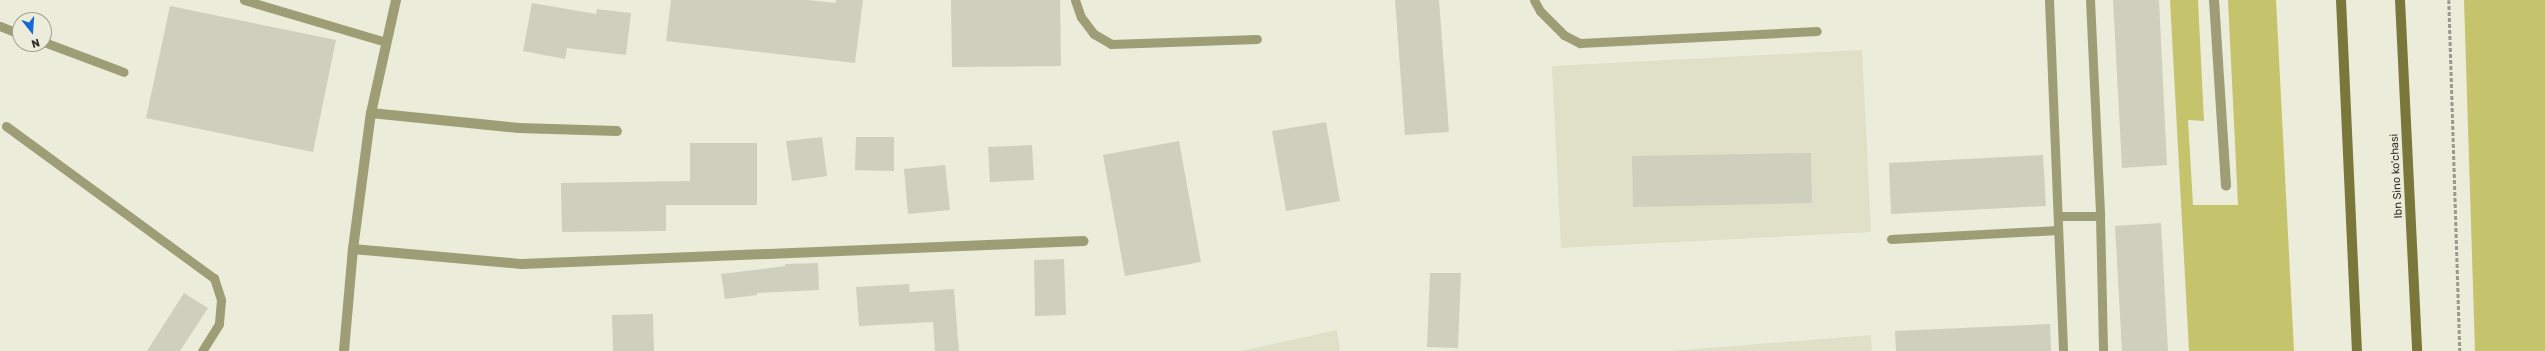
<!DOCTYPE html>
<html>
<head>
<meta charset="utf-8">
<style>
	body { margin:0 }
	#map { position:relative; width:2545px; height:351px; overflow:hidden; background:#ececda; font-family:Rubik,sans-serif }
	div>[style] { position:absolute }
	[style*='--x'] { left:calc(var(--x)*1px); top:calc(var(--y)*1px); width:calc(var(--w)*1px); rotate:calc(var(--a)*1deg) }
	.built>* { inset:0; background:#e0e0c8 }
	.green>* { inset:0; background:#c6c36d }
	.building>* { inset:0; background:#cfcfbe }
	.path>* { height:2.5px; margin-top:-1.25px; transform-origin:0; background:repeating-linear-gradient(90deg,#99998d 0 4px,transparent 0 6px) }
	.lane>* { height:9px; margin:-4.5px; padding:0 4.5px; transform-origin:4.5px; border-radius:4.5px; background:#9d9d76 }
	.street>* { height:10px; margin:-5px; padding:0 5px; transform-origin:5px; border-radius:5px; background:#9d9d76 }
	.secondary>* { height:10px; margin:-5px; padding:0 5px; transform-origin:5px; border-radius:5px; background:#79773a }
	span { translate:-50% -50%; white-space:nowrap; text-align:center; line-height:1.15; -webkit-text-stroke:3px #ececda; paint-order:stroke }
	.street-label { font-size:11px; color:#30302a }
	.north { position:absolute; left:12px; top:12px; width:40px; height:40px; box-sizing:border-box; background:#ececda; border:1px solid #a1a194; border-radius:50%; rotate:163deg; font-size:11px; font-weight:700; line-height:16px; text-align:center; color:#30302a }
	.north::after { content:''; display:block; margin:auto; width:14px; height:18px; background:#126ad4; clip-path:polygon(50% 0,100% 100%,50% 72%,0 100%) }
</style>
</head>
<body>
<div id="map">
	<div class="built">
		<div style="clip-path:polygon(1862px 50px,1871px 232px,1561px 248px,1552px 66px)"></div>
		<div style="clip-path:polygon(1337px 330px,1340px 351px,1241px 351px)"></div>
		<div style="clip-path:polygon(1871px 335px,1872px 351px,1670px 351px)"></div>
	</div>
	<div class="green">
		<div style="clip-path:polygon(2170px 0,2198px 0,2204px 121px,2188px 120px,2193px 205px,2238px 205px,2228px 0,2276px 0,2294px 351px,2189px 351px)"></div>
		<div style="clip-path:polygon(2464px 0,2545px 0,2545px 351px,2475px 351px)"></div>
	</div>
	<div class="building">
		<div style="clip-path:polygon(671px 0,808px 0,836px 3px,836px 0,863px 0,855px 63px,666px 41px)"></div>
		<div style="clip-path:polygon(951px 0,1060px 0,1061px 66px,952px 67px)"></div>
		<div style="clip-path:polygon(1395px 0,1439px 0,1449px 132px,1405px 135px)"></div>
		<div style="clip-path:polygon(2113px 0,2159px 0,2167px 165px,2122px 168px)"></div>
		<div style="clip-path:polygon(532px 3px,596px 14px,597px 9px,631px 13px,626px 55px,567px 48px,565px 59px,523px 51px)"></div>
		<div style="clip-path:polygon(170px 6px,336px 40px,313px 152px,146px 118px)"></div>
		<div style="clip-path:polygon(1326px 122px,1340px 201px,1286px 211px,1272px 131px)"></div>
		<div style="clip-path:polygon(822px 137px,827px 176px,792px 181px,786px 141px)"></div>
		<div style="clip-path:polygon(856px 137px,894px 137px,894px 171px,855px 170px)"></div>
		<div style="clip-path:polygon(1179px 141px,1201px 262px,1125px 276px,1103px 155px)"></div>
		<div style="clip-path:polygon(690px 143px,757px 143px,757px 205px,666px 205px,666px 231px,562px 232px,561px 183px,690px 181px)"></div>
		<div style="clip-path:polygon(1032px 145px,1034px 180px,990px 182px,988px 147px)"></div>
		<div style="clip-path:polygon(1811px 153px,1812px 203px,1633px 207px,1632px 156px)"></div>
		<div style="clip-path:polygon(2043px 155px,2046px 206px,1891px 214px,1889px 163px)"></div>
		<div style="clip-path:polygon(945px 165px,950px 210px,908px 214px,904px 169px)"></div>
		<div style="clip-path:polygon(2161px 223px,2168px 351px,2122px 351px,2115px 226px)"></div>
		<div style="clip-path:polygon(1064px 259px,1066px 315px,1035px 316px,1034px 260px)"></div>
		<div style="clip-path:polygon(818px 263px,819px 290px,757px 293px,757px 295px,725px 299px,721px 274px,785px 266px,785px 264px)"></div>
		<div style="clip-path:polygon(1430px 273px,1461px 273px,1458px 348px,1427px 347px)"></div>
		<div style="clip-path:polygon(909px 284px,910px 292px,954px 289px,959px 351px,935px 351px,933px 322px,859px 326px,856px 287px)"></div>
		<div style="clip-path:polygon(184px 293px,208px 308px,180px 351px,147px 351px)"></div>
		<div style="clip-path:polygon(653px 314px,654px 351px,613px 351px,612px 315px)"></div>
		<div style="clip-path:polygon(2050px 324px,2051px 351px,1896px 351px,1895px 331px)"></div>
	</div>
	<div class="path">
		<div style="--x:2449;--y:0;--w:351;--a:88.2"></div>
	</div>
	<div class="lane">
		<div style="--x:244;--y:0;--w:148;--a:16.5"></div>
		<div style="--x:1075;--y:0;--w:18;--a:71"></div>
		<div style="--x:1081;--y:17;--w:21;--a:53"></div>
		<div style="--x:1094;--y:34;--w:20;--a:30"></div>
		<div style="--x:1111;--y:44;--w:146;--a:-2"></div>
		<div style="--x:1534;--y:0;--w:13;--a:61"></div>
		<div style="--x:1540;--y:11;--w:34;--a:45"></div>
		<div style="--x:1564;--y:35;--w:18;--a:27"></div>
		<div style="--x:1580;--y:43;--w:237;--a:-2.9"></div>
		<div style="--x:2049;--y:0;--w:351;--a:87.7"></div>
		<div style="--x:2090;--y:0;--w:216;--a:87.3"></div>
		<div style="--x:2100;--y:216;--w:135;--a:88.7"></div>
		<div style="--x:0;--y:26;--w:22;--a:22"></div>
		<div style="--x:44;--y:42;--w:85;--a:20.6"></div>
		<div style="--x:6;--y:126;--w:258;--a:36.2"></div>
		<div style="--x:214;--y:278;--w:23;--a:72"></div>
		<div style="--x:221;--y:300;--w:24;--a:95"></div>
		<div style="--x:219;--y:324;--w:32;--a:122"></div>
		<div style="--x:2058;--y:216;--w:42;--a:0"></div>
		<div style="--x:1891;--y:239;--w:167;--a:-3.1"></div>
	</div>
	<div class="street">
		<div style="--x:2214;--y:0;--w:186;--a:86.3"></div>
		<div style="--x:371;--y:113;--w:149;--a:5.8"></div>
		<div style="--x:519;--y:128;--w:98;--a:1.8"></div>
		<div style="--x:353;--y:249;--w:170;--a:5.1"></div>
		<div style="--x:522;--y:264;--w:562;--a:-2.34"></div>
		<div style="--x:344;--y:351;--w:102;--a:-85"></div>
		<div style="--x:353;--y:249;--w:137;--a:-82.5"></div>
		<div style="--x:371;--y:113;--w:116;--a:-77.5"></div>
	</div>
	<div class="secondary">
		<div style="--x:2341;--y:0;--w:351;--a:87.4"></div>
		<div style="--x:2400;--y:0;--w:351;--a:87.2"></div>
	</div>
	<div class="street-label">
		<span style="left:2397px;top:176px;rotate:-93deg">Ibn Sino ko'chasi</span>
	</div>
	<div class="north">N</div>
</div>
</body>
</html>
